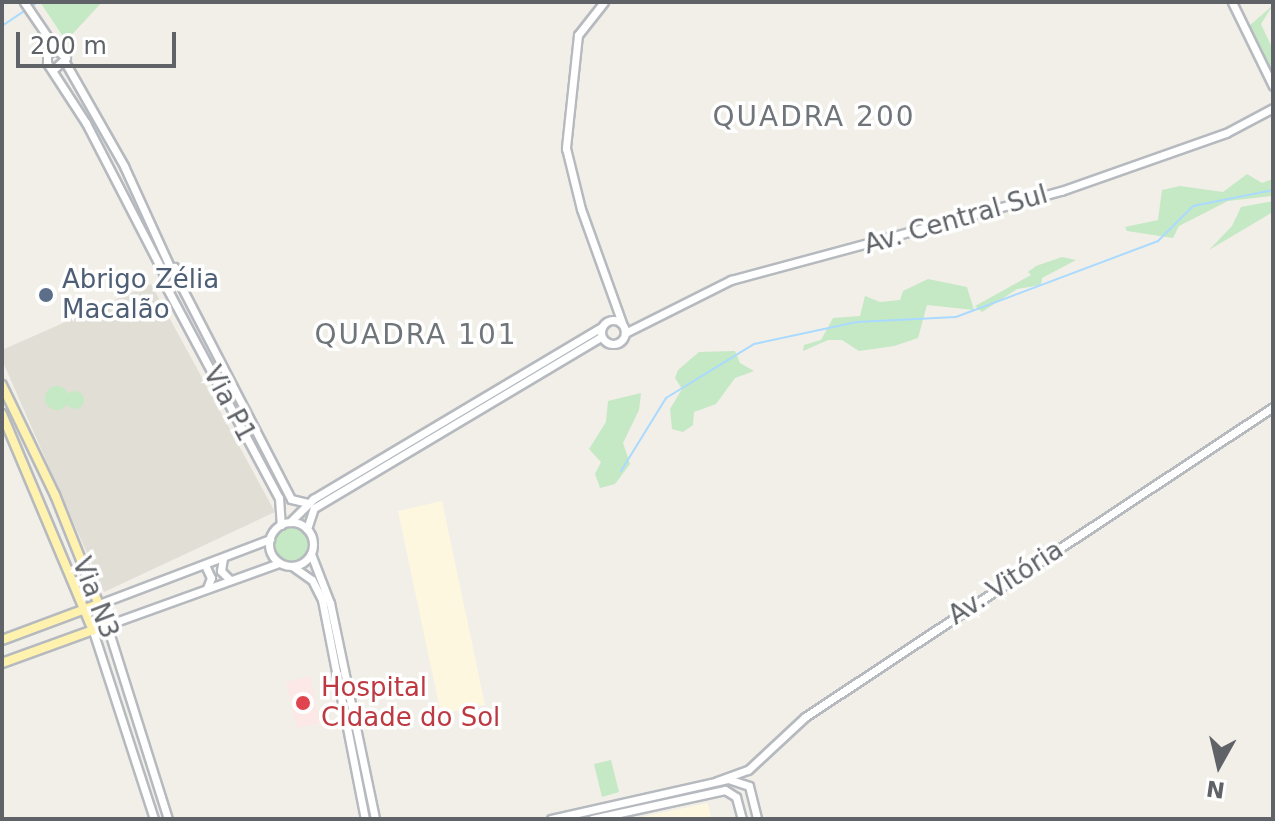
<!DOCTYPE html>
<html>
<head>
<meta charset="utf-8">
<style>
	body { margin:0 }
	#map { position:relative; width:1275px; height:821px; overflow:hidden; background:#f1efe8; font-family:"DejaVu Sans",sans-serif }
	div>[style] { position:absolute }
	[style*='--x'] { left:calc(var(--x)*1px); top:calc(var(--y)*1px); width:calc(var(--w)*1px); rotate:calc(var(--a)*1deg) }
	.commercial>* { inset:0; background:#fef7e0 }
	.education>* { inset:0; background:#e1ded6 }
	.medical>* { inset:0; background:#fce8e6 }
	.green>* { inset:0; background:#c5e8c5 }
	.round { border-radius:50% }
	.stream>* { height:2px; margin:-1px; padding:0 1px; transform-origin:1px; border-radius:1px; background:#aadaff }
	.roads { filter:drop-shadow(2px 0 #b6babf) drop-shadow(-2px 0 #b6babf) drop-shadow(0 2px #b6babf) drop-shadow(0 -2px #b6babf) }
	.secondary>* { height:7px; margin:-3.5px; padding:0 3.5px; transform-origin:3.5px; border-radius:3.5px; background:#fff }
	.secondary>.ring { margin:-3.5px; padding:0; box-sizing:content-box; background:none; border:7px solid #fff; border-radius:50% }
	.primary>* { height:8px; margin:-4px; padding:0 4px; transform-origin:4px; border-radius:4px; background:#fff2af }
	.dots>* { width:22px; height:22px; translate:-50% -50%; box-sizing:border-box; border:4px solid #fff; border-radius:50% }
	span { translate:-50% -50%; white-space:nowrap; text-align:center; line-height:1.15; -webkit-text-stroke:7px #fff; paint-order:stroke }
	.street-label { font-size:26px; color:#5f6368 }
	.service-label { font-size:26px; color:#4e5e75 }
	.left { translate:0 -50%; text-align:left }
	.health-label { font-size:26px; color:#be3a42 }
	.neighbourhood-label { font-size:28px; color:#70757a; letter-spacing:2px }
	.frame { position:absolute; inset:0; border:4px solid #5f6368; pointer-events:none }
	.north { position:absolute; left:1179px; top:725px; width:80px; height:80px; -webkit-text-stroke:6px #fff; paint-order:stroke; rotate:188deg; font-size:22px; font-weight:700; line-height:32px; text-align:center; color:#5f6368 }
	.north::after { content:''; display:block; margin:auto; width:28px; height:36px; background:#5f6368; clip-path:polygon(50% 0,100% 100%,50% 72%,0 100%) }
	.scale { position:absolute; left:16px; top:32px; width:160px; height:36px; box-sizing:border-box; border:4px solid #5f6368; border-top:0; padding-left:10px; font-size:24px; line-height:28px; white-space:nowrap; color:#5f6368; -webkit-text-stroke:6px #fff; paint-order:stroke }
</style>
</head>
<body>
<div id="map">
	<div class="commercial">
		<div style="clip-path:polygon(442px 501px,485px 705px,441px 714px,398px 511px)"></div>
		<div style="clip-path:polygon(708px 803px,711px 819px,632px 819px)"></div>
	</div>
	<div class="education">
		<div style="clip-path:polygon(151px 284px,275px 512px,104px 592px,2px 360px,2px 350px)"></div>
	</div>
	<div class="medical">
		<div style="clip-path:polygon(310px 676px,320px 723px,297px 728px,286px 682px)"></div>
	</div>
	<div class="green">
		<div style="clip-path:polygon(40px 2px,102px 2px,66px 41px)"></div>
		<div style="clip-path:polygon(1273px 5px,1261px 24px,1273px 50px,1273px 76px,1249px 26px)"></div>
		<div style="clip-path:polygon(1247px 174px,1262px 183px,1273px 179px,1273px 196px,1228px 201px,1179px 226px,1173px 238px,1127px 231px,1125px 227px,1158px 220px,1162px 190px,1180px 186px,1223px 192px)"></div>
		<div style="clip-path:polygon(1273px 201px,1273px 212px,1209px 250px,1232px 226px,1241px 207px)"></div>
		<div style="clip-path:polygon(1062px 257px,1076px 260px,1042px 278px,1041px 285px,1017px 289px,982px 312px,975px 306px,1031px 275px,1028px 272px,1036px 266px)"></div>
		<div style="clip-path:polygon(928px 279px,967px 287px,974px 310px,927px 305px,918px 338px,894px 346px,859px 351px,842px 340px,828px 340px,803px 351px,804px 345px,821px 340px,833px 318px,860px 316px,865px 296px,880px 302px,900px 300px,903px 291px)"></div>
		<div style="clip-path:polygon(735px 351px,740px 363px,754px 371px,735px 378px,716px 404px,694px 412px,693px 425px,683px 432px,672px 429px,670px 409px,682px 389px,675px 378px,678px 370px,699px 352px)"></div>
		<div class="round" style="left:45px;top:386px;width:24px;height:24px"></div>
		<div class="round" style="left:66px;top:391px;width:18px;height:18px"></div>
		<div style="clip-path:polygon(641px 393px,639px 410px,623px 443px,630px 464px,615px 484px,600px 488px,595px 474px,601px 462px,589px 449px,606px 422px,608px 401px)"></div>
		<div class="round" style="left:272px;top:525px;width:38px;height:38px"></div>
		<div style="clip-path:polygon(611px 760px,619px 792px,602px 797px,594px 764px)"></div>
	</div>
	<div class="stream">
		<div style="--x:32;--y:6;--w:7;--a:-34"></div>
		<div style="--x:2;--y:26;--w:27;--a:-34"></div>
		<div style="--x:621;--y:471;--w:86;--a:-58.3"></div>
		<div style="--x:666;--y:398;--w:103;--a:-31.5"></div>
		<div style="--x:754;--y:344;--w:105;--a:-12.1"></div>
		<div style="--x:857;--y:322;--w:99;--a:-2.9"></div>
		<div style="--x:956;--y:317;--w:216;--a:-20.6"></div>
		<div style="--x:1158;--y:241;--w:49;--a:-45"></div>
		<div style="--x:1193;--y:206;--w:82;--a:-11.3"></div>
	</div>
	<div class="roads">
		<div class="secondary">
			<div style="--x:24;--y:2;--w:57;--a:55.8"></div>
			<div style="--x:604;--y:2;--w:42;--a:128.2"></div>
			<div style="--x:578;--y:35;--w:114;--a:96.1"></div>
			<div style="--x:566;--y:148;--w:63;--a:76.2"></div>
			<div style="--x:581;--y:209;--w:121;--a:70.2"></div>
			<div style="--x:1232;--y:2;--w:93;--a:64"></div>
			<div style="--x:65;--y:62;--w:120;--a:60.4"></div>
			<div style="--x:124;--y:166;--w:111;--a:65.5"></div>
			<div style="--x:54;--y:69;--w:16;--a:-43"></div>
			<div style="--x:66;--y:58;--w:13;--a:-138"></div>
			<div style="--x:56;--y:49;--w:10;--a:151"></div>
			<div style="--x:47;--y:54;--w:9;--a:90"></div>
			<div style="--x:47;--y:63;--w:72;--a:57"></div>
			<div style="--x:86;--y:123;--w:168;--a:62.7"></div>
			<div style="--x:179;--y:282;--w:244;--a:62.7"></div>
			<div style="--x:291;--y:499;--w:17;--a:13"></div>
			<div style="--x:169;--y:285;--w:14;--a:-30"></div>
			<div style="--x:181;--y:278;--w:13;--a:-122"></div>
			<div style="--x:174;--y:267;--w:12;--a:156"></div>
			<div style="--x:163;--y:272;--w:9;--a:90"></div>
			<div style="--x:163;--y:281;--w:246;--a:61.9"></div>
			<div style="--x:279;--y:498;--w:27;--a:86"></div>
			<div class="ring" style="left:601px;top:320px;width:17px;height:17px"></div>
			<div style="--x:625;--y:333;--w:119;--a:-26.6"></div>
			<div style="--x:731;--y:280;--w:342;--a:-15.1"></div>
			<div style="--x:1061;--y:191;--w:175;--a:-19.4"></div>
			<div style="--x:1226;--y:133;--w:53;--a:-28"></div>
			<div style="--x:290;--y:522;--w:33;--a:-45"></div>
			<div style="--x:313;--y:499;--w:334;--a:-30.8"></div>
			<div class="ring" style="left:269px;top:522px;width:37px;height:37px"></div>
			<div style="--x:307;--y:529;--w:22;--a:-72"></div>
			<div style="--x:314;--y:508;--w:334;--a:-30.8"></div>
			<div style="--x:311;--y:554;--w:53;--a:68.8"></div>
			<div style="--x:330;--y:603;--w:221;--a:78.2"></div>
			<div style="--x:223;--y:558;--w:13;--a:99"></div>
			<div style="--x:221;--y:571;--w:11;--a:45"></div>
			<div style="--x:205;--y:565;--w:14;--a:65"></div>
			<div style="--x:211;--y:578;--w:11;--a:112"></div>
			<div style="--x:292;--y:566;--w:24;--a:35"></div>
			<div style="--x:312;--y:580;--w:22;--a:63"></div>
			<div style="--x:322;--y:600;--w:223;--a:78.9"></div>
			<div style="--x:99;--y:604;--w:183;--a:-20.8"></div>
			<div style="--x:93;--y:631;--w:198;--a:72"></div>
			<div style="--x:717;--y:781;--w:33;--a:-20"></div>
			<div style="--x:748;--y:770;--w:78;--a:-42.9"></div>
			<div style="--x:805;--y:717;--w:561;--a:-33.52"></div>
			<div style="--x:168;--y:819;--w:203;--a:-107.5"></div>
			<div style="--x:107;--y:625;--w:183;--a:-19.8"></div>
			<div style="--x:551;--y:819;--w:181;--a:-12.7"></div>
			<div style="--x:728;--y:779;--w:22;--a:18"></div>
			<div style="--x:749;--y:786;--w:34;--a:76"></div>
			<div style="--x:592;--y:819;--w:136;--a:-12.3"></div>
			<div style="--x:725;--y:790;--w:13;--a:32"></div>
			<div style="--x:736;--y:797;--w:23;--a:75"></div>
		</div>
		<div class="primary">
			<div style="--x:2;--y:385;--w:122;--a:64.3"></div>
			<div style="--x:55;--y:495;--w:140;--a:68.2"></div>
			<div style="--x:107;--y:625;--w:112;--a:160.1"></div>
			<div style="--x:2;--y:414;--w:235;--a:67.2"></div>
			<div style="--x:2;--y:640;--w:103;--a:-20.4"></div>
		</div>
	</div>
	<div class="dots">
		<div style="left:46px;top:295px;background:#5c6f8a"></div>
		<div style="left:303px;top:703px;background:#e0444e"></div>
	</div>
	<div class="street-label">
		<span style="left:956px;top:220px;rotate:-16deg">Av. Central Sul</span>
		<span style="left:229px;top:404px;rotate:62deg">Via P1</span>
		<span style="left:1006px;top:583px;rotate:-33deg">Av. Vitória</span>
		<span style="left:95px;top:598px;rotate:69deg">Via N3</span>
	</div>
	<div class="service-label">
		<span class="left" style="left:62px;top:295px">Abrigo Zélia<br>Macalão</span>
	</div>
	<div class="health-label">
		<span class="left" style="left:321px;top:703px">Hospital<br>CIdade do Sol</span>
	</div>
	<div class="neighbourhood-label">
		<span style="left:814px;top:117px">QUADRA 200</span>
		<span style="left:416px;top:335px">QUADRA 101</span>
	</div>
	<div class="frame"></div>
	<div class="north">N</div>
	<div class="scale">200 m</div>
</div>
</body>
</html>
